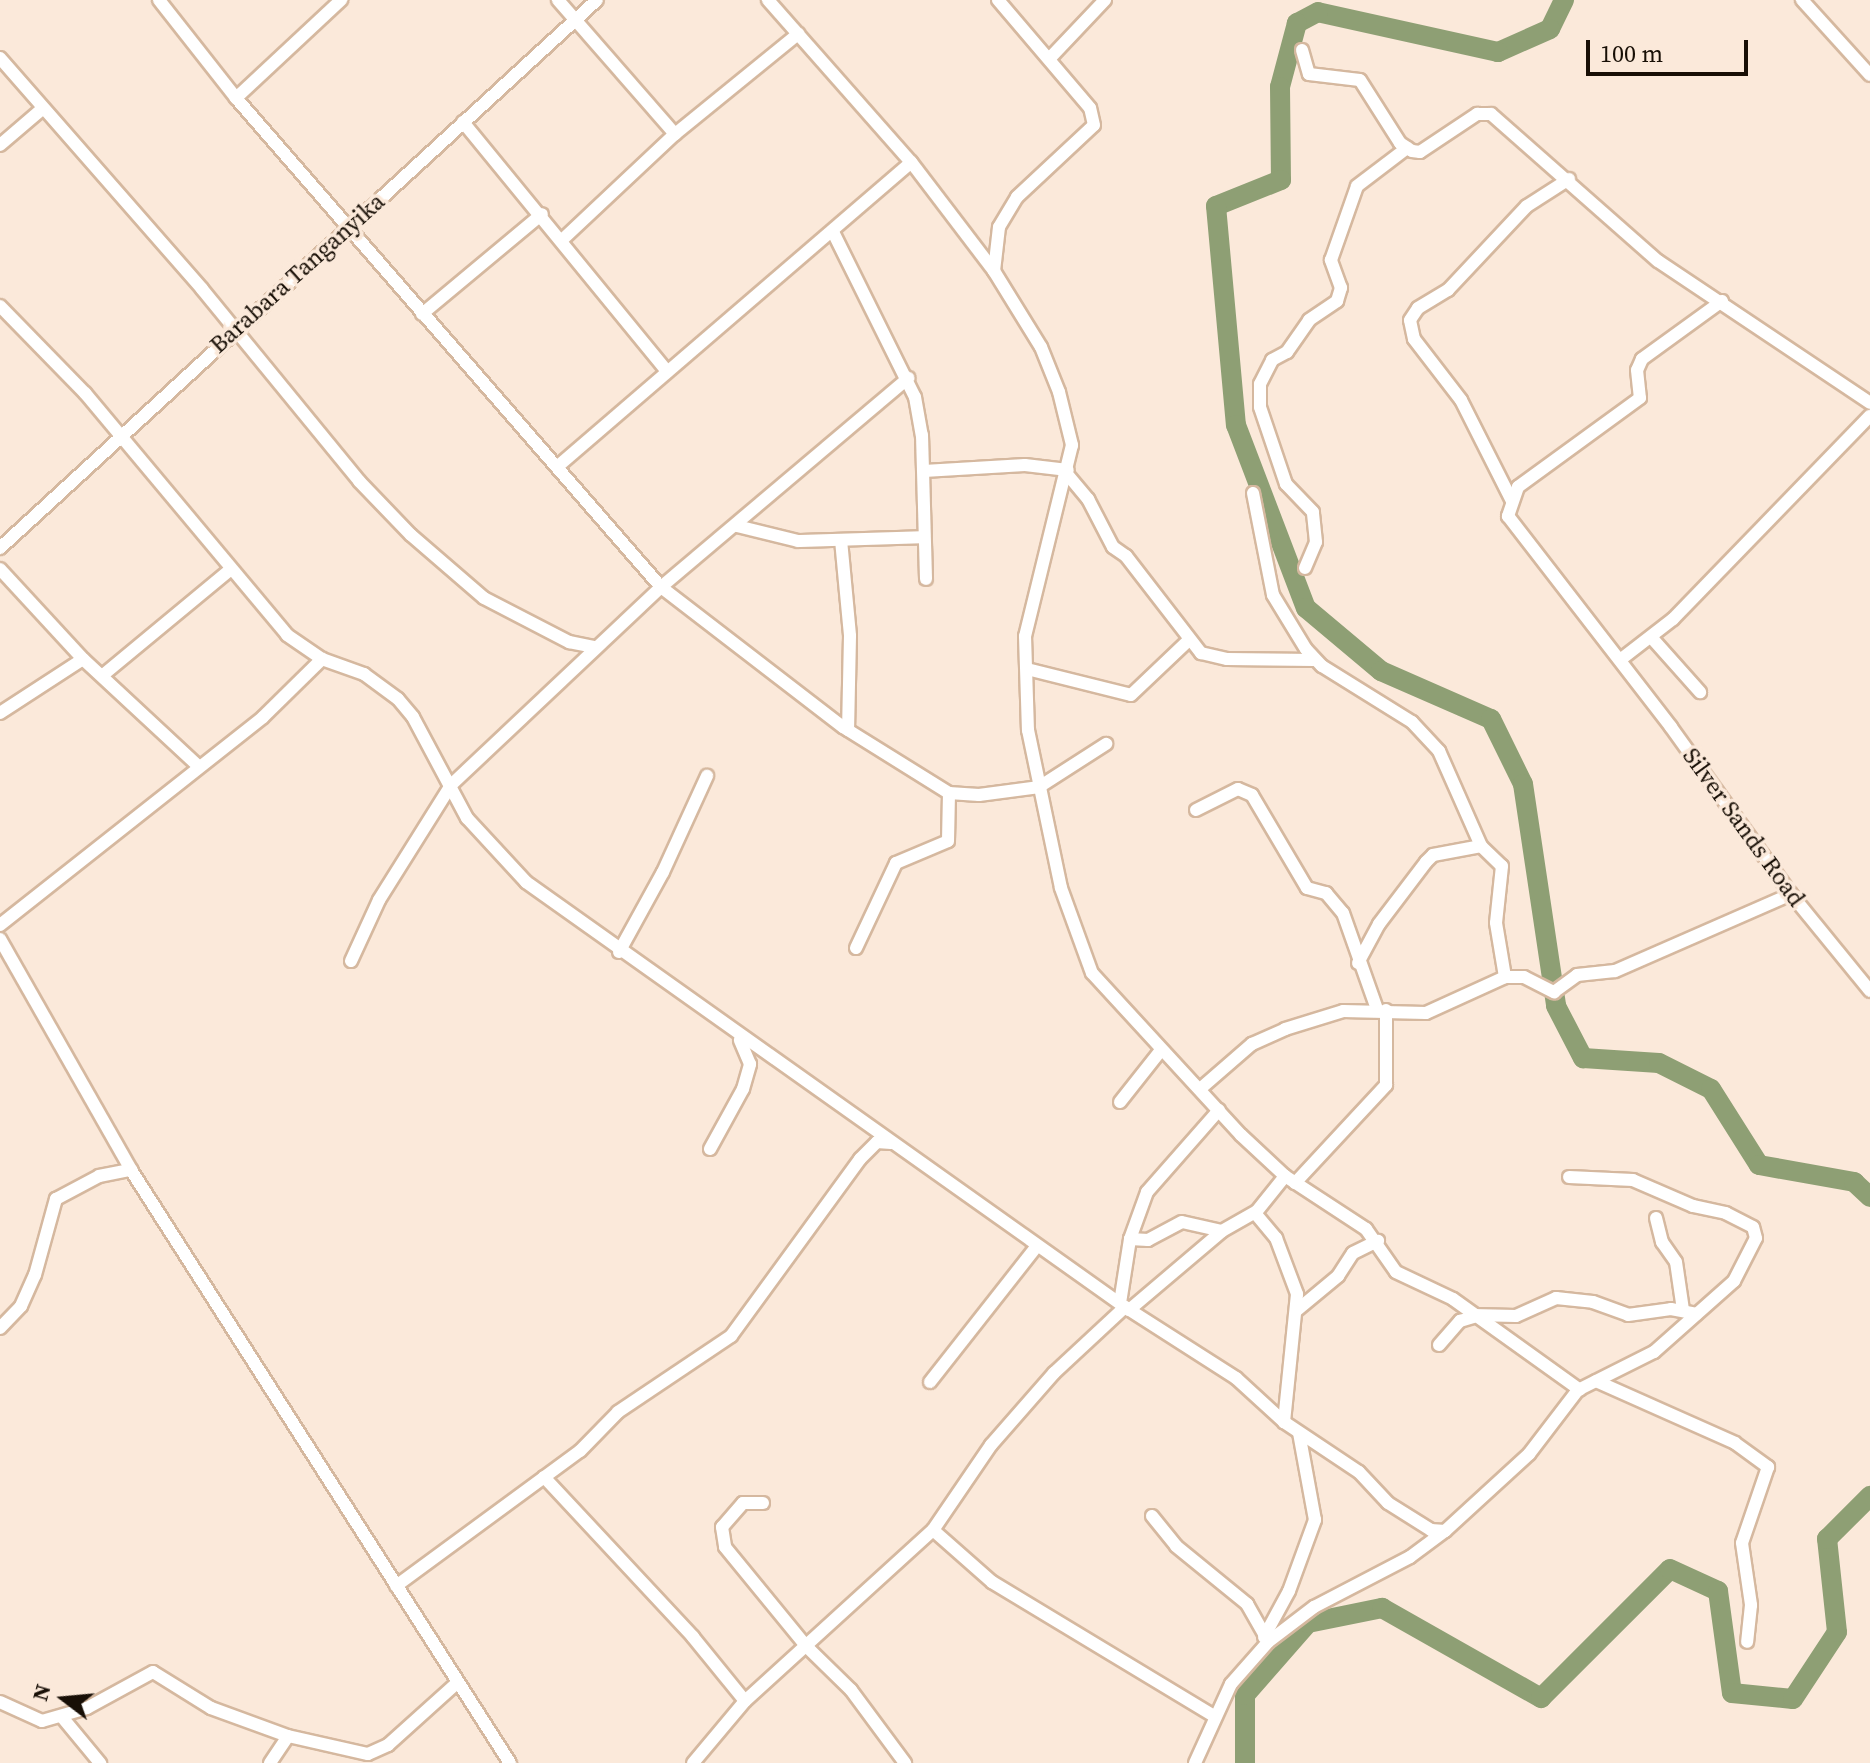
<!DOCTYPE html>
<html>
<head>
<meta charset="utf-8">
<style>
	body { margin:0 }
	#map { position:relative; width:1870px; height:1763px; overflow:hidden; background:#fbe9da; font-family:"Source Serif 4",serif }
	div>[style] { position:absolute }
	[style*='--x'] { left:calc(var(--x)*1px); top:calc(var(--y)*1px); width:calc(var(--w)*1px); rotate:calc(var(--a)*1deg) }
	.river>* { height:20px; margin:-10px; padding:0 10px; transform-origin:10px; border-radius:10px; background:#8e9f74 }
	.roads { filter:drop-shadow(2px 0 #d5b89f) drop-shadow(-2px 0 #d5b89f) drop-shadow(0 2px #d5b89f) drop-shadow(0 -2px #d5b89f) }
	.minor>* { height:12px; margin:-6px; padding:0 6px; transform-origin:6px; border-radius:6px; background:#fff }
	span { translate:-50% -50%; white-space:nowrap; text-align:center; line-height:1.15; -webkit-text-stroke:7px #fbe9da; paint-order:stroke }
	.street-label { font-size:24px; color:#180f06 }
	.north { position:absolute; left:24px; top:1659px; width:80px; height:80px; -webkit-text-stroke:6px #fbe9da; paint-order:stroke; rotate:286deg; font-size:22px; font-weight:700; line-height:32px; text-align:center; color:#180f06 }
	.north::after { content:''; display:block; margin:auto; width:28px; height:36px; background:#180f06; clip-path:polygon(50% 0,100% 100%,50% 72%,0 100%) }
	.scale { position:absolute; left:1586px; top:40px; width:162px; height:36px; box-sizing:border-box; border:4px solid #180f06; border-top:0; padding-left:10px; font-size:24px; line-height:28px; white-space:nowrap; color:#180f06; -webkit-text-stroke:6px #fbe9da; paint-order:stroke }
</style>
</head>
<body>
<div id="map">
	<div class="river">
		<div style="--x:1564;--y:0;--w:32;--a:116"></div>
		<div style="--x:1550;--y:29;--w:57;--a:156.1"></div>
		<div style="--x:1498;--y:52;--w:184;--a:-167.5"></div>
		<div style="--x:1318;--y:12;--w:24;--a:152"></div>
		<div style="--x:1297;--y:23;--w:66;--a:104.9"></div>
		<div style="--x:1280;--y:87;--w:93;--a:89.4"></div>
		<div style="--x:1281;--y:180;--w:70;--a:158.2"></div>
		<div style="--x:1216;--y:206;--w:220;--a:84.8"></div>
		<div style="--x:1236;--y:425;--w:196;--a:69.1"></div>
		<div style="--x:1306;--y:608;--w:98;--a:40"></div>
		<div style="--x:1381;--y:671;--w:120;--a:23.6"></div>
		<div style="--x:1491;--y:719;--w:72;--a:63.8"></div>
		<div style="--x:1523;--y:784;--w:224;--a:81.5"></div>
		<div style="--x:1556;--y:1006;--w:59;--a:62.6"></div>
		<div style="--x:1583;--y:1058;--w:76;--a:3.8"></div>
		<div style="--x:1659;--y:1063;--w:58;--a:26.6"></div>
		<div style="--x:1711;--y:1089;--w:90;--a:57.7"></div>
		<div style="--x:1759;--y:1165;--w:97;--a:10.1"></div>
		<div style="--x:1854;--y:1182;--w:22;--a:43"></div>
		<div style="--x:1245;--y:1763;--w:68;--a:-90"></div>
		<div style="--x:1245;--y:1695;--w:96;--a:-48.8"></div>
		<div style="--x:1308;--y:1623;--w:76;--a:-11.5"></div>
		<div style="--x:1382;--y:1608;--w:183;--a:29.5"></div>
		<div style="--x:1541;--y:1698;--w:182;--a:-45"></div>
		<div style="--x:1670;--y:1569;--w:53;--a:24.6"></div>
		<div style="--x:1718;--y:1591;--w:103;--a:82.2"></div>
		<div style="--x:1732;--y:1693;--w:61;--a:5.6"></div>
		<div style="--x:1793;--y:1699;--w:80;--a:-56.7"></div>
		<div style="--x:1837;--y:1632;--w:94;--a:-96.1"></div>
		<div style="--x:1827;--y:1539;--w:61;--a:-45"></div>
	</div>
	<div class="roads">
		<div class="minor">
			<div style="--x:159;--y:0;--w:125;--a:51.8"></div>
			<div style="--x:236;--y:98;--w:648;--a:49.01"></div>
			<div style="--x:661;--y:587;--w:230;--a:37.6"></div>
			<div style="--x:843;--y:727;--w:125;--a:31.9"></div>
			<div style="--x:949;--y:793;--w:30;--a:4"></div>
			<div style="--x:979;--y:795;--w:61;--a:-7.6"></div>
			<div style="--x:1039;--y:787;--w:80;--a:-32.7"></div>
			<div style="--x:558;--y:0;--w:178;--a:48.9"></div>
			<div style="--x:768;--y:0;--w:216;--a:48.6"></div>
			<div style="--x:911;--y:162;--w:137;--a:52.7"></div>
			<div style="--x:994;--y:271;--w:89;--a:58.3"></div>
			<div style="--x:1041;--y:347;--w:48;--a:68.2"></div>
			<div style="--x:1059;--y:392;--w:55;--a:76.2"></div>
			<div style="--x:1072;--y:445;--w:197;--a:103.8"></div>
			<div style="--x:1025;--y:636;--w:94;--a:88.2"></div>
			<div style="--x:1028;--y:730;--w:161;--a:78.2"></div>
			<div style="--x:1061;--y:888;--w:90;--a:70"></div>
			<div style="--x:1092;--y:973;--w:220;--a:47.4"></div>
			<div style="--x:1241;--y:1135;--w:60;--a:43"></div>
			<div style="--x:1285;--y:1176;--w:97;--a:33.2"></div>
			<div style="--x:1366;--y:1229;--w:52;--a:55.1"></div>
			<div style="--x:1396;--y:1272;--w:63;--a:25.3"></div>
			<div style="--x:1453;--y:1299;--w:156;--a:35.6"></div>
			<div style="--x:1802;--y:0;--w:101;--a:47.8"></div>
			<div style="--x:1302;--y:50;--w:25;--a:74"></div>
			<div style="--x:1309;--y:74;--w:51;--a:6.7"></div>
			<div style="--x:1360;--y:80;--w:75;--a:57.6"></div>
			<div style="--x:1400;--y:143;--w:14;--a:34"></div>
			<div style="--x:1412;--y:151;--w:8;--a:7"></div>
			<div style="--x:1420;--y:152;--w:69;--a:-33.7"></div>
			<div style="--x:1477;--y:114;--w:14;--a:0"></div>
			<div style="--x:1491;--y:114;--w:222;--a:41.4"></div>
			<div style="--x:1658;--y:261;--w:255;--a:33.8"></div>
			<div style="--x:0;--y:58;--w:307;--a:48.8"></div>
			<div style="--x:202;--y:289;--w:248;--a:50.7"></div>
			<div style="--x:359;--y:481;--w:75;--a:46.1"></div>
			<div style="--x:411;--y:535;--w:96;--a:40.8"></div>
			<div style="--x:484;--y:598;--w:96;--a:27.4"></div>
			<div style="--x:569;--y:642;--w:25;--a:11"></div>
			<div style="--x:1050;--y:58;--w:80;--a:-46.5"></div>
			<div style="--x:236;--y:98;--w:144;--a:-43"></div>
			<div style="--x:463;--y:122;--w:320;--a:50.7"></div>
			<div style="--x:0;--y:145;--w:54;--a:-40.5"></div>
			<div style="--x:833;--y:232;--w:184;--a:63.6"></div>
			<div style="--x:915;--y:397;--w:39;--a:80"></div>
			<div style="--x:922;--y:435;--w:144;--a:88.4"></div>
			<div style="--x:562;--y:240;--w:155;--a:-43.2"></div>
			<div style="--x:675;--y:134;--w:159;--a:-39.1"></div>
			<div style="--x:994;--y:271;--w:44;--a:-83.5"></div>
			<div style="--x:999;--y:227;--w:35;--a:-59"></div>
			<div style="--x:1017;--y:197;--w:105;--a:-43.1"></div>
			<div style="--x:1094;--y:125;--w:17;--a:-103"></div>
			<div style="--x:1090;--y:108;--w:142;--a:-130.4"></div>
			<div style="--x:1722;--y:301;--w:99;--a:144.1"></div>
			<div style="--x:1642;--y:359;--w:12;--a:114"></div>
			<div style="--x:1637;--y:370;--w:28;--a:84"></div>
			<div style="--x:1640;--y:398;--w:151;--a:143.9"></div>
			<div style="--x:1518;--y:487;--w:31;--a:109"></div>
			<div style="--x:1508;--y:516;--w:267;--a:52.3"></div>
			<div style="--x:1671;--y:727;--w:206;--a:54.3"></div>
			<div style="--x:1791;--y:894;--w:125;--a:50.8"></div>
			<div style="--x:0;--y:306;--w:122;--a:45.7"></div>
			<div style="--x:85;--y:393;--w:315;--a:50.1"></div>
			<div style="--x:287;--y:635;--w:42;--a:34.4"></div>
			<div style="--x:322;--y:659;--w:45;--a:19.7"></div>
			<div style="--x:364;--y:674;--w:42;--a:36.3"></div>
			<div style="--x:398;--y:699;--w:23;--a:50"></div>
			<div style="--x:413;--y:717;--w:115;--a:61.9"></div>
			<div style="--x:467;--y:818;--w:87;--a:47.3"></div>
			<div style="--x:526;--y:882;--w:734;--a:35.36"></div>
			<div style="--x:1125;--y:1307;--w:132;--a:32.6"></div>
			<div style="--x:1236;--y:1378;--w:65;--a:42.5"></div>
			<div style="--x:1284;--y:1422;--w:90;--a:33.7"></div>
			<div style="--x:1359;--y:1472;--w:42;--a:46.9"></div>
			<div style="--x:1388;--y:1503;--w:51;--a:32.1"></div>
			<div style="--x:1431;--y:1530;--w:14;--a:4"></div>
			<div style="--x:422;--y:314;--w:156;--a:-39.8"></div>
			<div style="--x:557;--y:467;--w:467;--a:-40.7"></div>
			<div style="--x:924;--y:471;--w:101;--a:-3.4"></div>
			<div style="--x:1025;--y:465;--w:43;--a:6.6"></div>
			<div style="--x:1067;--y:474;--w:33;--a:50"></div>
			<div style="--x:1088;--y:499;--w:54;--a:62.5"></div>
			<div style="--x:1113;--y:547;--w:16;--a:35"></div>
			<div style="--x:1126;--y:556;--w:123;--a:52.3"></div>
			<div style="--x:1201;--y:653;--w:27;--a:13"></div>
			<div style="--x:1227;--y:659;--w:87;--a:0.7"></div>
			<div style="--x:1253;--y:493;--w:104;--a:78.9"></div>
			<div style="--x:1273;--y:595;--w:63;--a:58.6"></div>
			<div style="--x:1306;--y:649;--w:23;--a:47"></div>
			<div style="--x:1322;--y:666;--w:106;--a:31.9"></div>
			<div style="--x:1412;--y:722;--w:40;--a:47"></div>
			<div style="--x:1439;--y:751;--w:104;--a:66.1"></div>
			<div style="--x:1481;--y:846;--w:29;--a:44"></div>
			<div style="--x:1502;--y:866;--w:57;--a:96"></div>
			<div style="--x:1496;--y:923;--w:55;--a:80.5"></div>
			<div style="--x:1512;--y:501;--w:113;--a:-116.8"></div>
			<div style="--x:1461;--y:400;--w:77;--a:-127.6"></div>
			<div style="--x:1414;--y:339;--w:19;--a:-102"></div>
			<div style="--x:1410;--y:320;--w:14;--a:-56"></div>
			<div style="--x:1418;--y:308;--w:35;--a:-31"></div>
			<div style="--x:1448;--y:290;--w:115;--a:-46.8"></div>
			<div style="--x:1527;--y:206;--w:50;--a:-32.7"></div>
			<div style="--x:737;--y:526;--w:63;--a:13.8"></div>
			<div style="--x:798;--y:541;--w:125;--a:-1.8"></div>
			<div style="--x:841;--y:540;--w:96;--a:84.6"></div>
			<div style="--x:850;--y:636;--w:94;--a:91.2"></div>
			<div style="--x:0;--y:548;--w:810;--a:-42.55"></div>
			<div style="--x:1305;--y:568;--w:28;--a:-67"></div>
			<div style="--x:1316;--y:542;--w:30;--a:-96"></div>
			<div style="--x:1313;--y:512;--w:39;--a:-134"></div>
			<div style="--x:1286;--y:484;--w:81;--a:-108.7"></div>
			<div style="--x:1260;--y:407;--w:23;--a:-90"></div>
			<div style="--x:1260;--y:384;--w:27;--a:-63"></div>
			<div style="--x:1272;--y:360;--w:17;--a:-28"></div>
			<div style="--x:1287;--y:352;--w:39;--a:-55"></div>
			<div style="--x:1309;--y:320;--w:34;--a:-34"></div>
			<div style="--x:1337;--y:301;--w:14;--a:-73"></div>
			<div style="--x:1341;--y:288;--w:30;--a:-110"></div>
			<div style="--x:1331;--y:260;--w:78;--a:-70.6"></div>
			<div style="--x:1357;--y:186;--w:63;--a:-37.2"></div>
			<div style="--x:0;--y:569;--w:122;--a:47.3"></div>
			<div style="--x:83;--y:659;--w:156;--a:42.9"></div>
			<div style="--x:1651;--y:637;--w:74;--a:48.3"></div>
			<div style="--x:1620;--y:660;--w:67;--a:-37.7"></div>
			<div style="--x:1673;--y:619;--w:283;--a:-45.9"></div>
			<div style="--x:1027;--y:669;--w:107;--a:14"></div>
			<div style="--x:1131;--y:695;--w:80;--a:-43.5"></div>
			<div style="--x:103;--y:675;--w:166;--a:-39.6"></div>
			<div style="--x:0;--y:713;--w:99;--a:-33"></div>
			<div style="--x:1196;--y:810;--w:47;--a:-26.6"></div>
			<div style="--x:1238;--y:789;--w:15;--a:23"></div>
			<div style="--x:1252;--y:795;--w:108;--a:59.4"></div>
			<div style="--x:1307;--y:888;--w:20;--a:15"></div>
			<div style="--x:1326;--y:893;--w:26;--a:50"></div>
			<div style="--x:1343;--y:913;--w:102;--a:70.5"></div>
			<div style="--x:0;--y:925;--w:335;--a:-38.3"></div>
			<div style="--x:263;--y:717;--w:83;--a:-44.5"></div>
			<div style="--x:0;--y:939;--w:266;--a:60.4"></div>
			<div style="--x:131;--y:1170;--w:704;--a:57.42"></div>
			<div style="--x:856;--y:948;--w:94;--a:-64.8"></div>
			<div style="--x:896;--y:863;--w:56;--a:-22.9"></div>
			<div style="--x:948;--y:841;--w:48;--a:-88.8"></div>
			<div style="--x:619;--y:952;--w:91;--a:-61.2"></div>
			<div style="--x:663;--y:872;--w:106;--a:-65.4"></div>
			<div style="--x:351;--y:961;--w:67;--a:-65.3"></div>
			<div style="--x:379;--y:900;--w:136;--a:-57.9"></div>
			<div style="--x:451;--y:785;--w:289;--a:-43.3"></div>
			<div style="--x:661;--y:587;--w:324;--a:-40.2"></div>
			<div style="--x:1358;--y:963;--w:44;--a:-61.7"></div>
			<div style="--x:1379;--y:924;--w:78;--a:-52.8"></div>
			<div style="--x:1426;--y:862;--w:10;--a:-45"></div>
			<div style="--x:1433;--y:855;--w:49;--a:-10.6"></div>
			<div style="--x:1200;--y:1089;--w:69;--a:-40.9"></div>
			<div style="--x:1252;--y:1044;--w:36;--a:-24"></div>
			<div style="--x:1285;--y:1029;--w:61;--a:-17.2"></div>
			<div style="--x:1343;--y:1011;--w:83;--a:1.4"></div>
			<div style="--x:1426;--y:1013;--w:87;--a:-24.5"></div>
			<div style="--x:1505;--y:977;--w:19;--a:0"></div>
			<div style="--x:1524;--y:977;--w:34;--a:27"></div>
			<div style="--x:1554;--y:992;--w:29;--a:-36"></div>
			<div style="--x:1577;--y:975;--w:38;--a:-6"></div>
			<div style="--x:1615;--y:971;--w:192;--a:-23.6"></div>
			<div style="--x:1120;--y:1102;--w:66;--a:-51.7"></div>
			<div style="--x:710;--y:1149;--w:68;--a:-61.2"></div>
			<div style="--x:743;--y:1089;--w:26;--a:-74"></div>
			<div style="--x:750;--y:1064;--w:26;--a:-113"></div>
			<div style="--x:1295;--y:1183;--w:134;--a:-47.1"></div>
			<div style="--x:1386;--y:1085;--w:75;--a:-90"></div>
			<div style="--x:1255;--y:1213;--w:33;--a:50"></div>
			<div style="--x:1276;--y:1238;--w:60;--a:69.4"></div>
			<div style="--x:1297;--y:1294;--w:129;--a:95.8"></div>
			<div style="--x:1656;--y:1218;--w:25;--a:76"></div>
			<div style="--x:1662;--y:1242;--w:24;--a:55"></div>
			<div style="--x:1676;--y:1262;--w:49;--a:81.7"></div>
			<div style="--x:1130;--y:1239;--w:18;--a:3"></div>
			<div style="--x:1148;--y:1240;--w:38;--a:-28"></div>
			<div style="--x:1182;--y:1222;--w:41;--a:12.7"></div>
			<div style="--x:1120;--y:1303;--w:65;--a:-81.1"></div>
			<div style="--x:1130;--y:1239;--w:50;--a:-70.1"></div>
			<div style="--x:1147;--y:1192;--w:109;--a:-48.7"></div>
			<div style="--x:1129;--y:1310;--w:122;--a:-40.3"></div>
			<div style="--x:1222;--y:1231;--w:40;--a:-29.7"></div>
			<div style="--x:1257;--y:1211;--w:45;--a:-51.3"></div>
			<div style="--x:1296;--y:1311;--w:55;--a:-39.8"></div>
			<div style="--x:1338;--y:1276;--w:27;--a:-57"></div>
			<div style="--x:1353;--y:1253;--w:28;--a:-26"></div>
			<div style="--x:1472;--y:1315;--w:44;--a:1.3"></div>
			<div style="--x:1516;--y:1316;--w:44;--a:-24.2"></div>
			<div style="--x:1556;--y:1298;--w:37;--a:6"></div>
			<div style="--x:1593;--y:1302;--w:37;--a:20"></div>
			<div style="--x:1628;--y:1315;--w:43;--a:-7.9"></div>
			<div style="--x:1671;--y:1309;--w:26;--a:11"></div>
			<div style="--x:0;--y:1328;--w:30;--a:-46"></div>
			<div style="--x:21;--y:1306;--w:34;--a:-66"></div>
			<div style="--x:35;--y:1275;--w:79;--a:-74.6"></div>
			<div style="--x:56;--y:1199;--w:49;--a:-28.1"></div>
			<div style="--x:99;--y:1176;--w:33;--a:-11"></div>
			<div style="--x:1439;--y:1345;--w:32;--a:-49"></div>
			<div style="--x:1460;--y:1321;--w:14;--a:-17"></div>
			<div style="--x:1596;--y:1381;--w:152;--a:24"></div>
			<div style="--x:1735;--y:1443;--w:41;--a:36"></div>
			<div style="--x:1768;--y:1467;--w:80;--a:108.9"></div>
			<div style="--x:1742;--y:1543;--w:63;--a:81.7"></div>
			<div style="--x:1751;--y:1605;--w:37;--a:96"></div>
			<div style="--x:930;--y:1382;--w:173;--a:-51.8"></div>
			<div style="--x:544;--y:1477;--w:219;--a:47"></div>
			<div style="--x:693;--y:1637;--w:82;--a:50.9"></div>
			<div style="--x:763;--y:1503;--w:20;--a:180"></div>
			<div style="--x:743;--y:1503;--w:32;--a:131"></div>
			<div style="--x:722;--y:1527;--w:20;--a:81"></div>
			<div style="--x:725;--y:1547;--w:128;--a:50.7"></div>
			<div style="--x:806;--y:1646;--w:63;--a:44.4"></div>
			<div style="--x:851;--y:1690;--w:91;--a:53.5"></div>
			<div style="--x:1152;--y:1516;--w:38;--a:51"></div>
			<div style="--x:1176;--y:1546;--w:92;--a:39.2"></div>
			<div style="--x:1247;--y:1604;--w:43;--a:60.4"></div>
			<div style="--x:933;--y:1530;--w:79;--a:41.4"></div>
			<div style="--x:992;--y:1582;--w:259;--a:31.1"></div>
			<div style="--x:396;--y:1586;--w:228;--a:-36.3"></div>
			<div style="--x:580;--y:1451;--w:54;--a:-45.7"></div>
			<div style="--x:618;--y:1412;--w:136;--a:-33.9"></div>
			<div style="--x:731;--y:1336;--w:219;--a:-53.9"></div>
			<div style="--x:860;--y:1159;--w:24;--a:-45"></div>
			<div style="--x:877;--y:1142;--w:14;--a:4"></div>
			<div style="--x:1264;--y:1637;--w:52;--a:-61.5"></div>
			<div style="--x:1289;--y:1591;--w:76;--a:-69.9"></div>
			<div style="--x:1315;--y:1520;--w:88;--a:-100.4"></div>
			<div style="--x:0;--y:1702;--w:46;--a:24.3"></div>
			<div style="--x:42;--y:1721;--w:47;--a:-16.1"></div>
			<div style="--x:87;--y:1708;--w:75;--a:-28.6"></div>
			<div style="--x:153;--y:1672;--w:68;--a:31.8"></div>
			<div style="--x:211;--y:1708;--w:82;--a:20"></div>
			<div style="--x:288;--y:1736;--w:82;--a:12.7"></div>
			<div style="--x:368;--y:1754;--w:22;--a:-24"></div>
			<div style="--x:388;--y:1745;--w:94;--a:-42"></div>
			<div style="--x:62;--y:1717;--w:60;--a:50.4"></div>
			<div style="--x:270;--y:1763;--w:32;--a:-56"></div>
			<div style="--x:693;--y:1763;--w:81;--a:-50"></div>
			<div style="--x:745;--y:1701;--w:254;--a:-42.3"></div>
			<div style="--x:933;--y:1530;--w:103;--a:-55.7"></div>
			<div style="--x:991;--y:1445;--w:96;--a:-48.8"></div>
			<div style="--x:1054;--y:1373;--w:97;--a:-42.9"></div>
			<div style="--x:1195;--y:1763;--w:87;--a:-65.5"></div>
			<div style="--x:1231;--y:1684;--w:56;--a:-48.6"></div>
			<div style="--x:1268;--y:1642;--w:58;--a:-37.3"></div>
			<div style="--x:1314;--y:1607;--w:108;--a:-27.5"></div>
			<div style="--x:1410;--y:1557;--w:44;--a:-36.6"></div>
			<div style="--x:1445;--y:1531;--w:114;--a:-42.5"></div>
			<div style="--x:1529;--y:1454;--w:81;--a:-52.6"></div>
			<div style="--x:1578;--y:1390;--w:85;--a:-26.6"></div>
			<div style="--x:1654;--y:1352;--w:107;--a:-41.6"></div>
			<div style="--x:1734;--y:1281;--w:48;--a:-62.9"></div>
			<div style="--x:1756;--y:1238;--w:11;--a:-105"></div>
			<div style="--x:1753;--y:1227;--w:30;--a:-153"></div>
			<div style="--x:1726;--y:1213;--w:34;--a:-168"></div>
			<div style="--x:1693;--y:1206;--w:65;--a:-156.6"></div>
			<div style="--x:1633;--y:1180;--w:64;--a:-177.3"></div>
		</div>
	</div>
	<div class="street-label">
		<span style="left:297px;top:273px;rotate:-42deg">Barabara Tanganyika</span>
		<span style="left:1744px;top:827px;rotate:54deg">Silver Sands Road</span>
	</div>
	<div class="north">N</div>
	<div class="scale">100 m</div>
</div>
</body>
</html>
